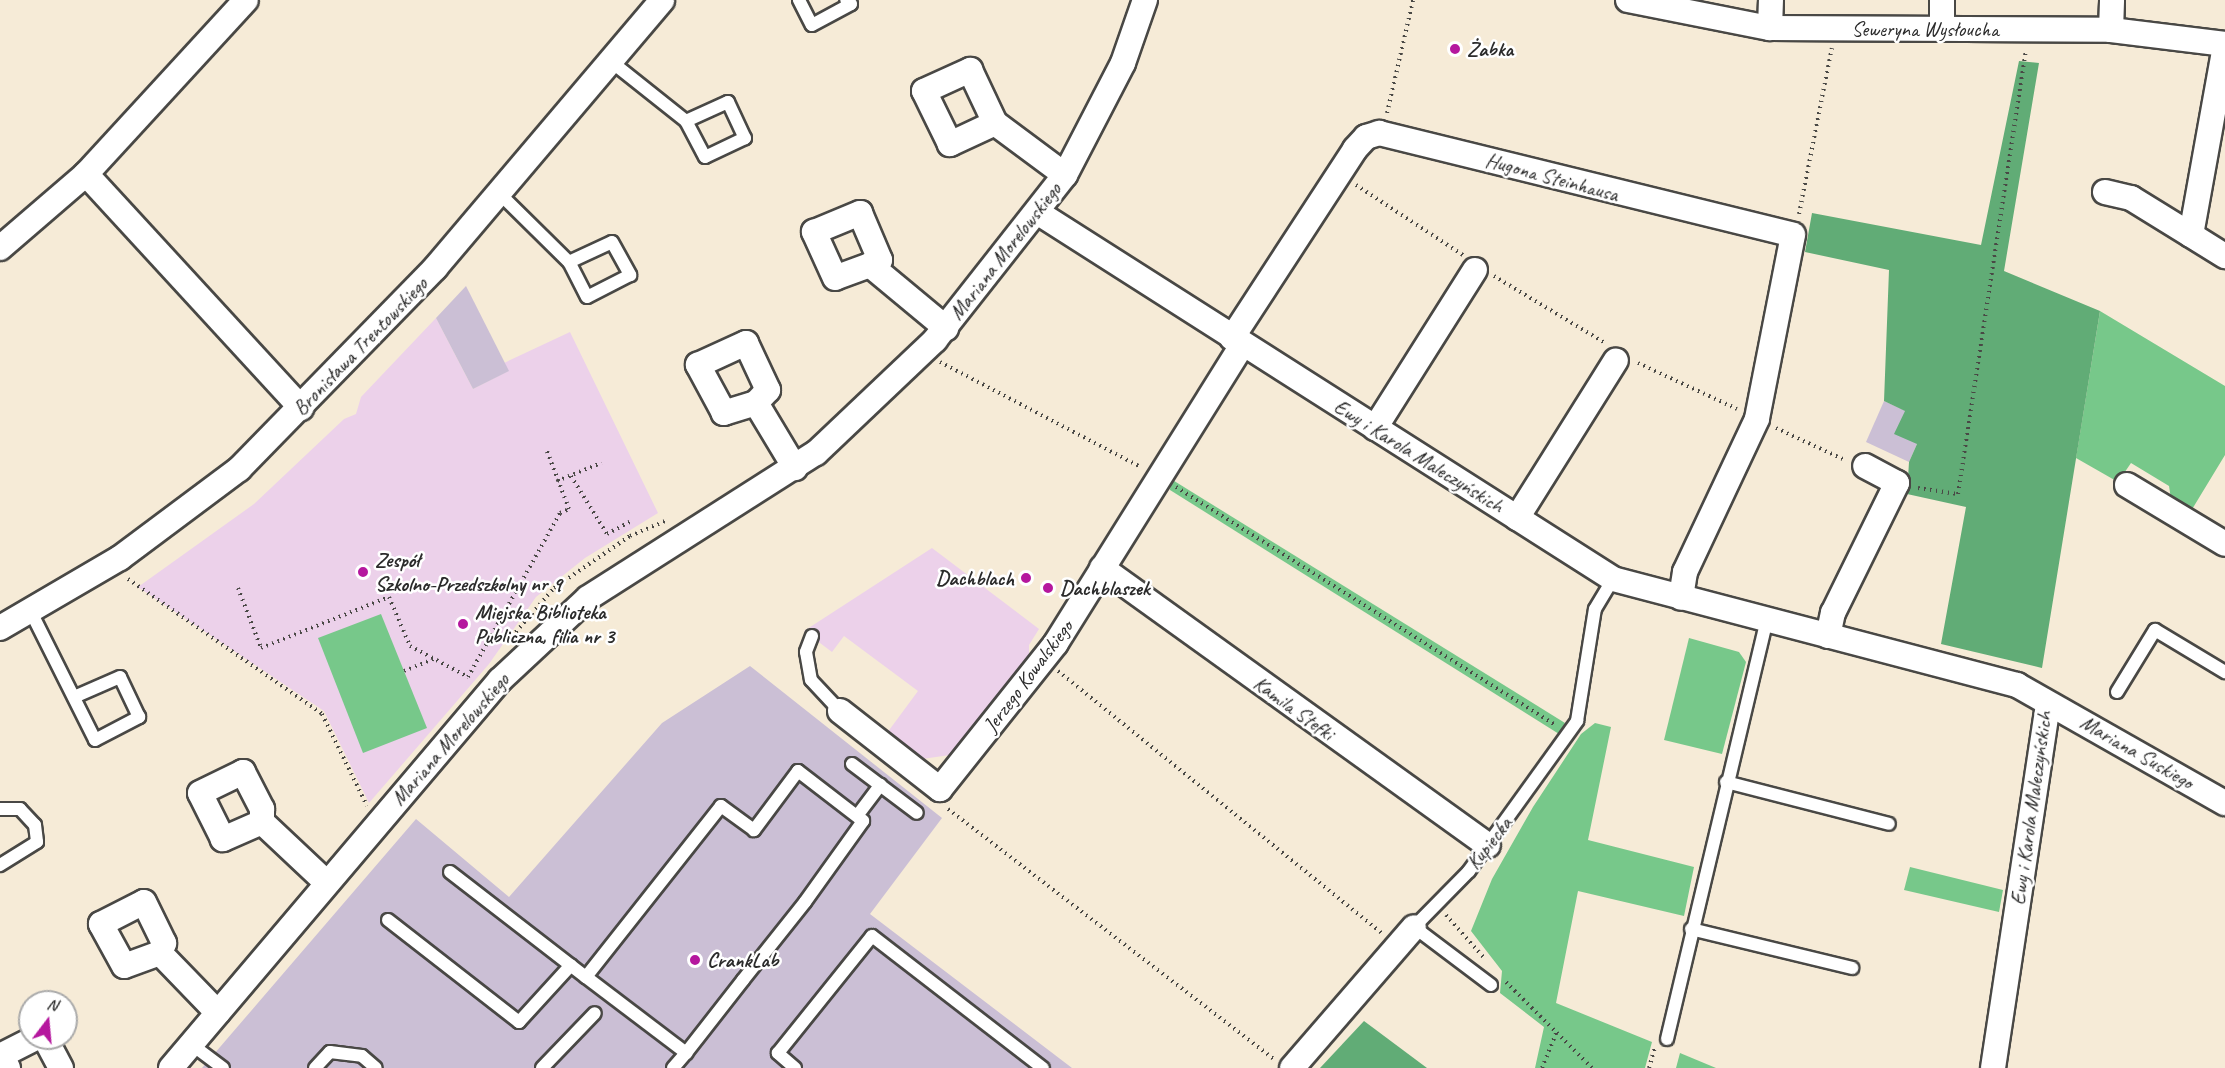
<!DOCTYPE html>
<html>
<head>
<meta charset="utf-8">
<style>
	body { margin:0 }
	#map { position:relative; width:2225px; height:1068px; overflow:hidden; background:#f6ebd7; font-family:Caveat,sans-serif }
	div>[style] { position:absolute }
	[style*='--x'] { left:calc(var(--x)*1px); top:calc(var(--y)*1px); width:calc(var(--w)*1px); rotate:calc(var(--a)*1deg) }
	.built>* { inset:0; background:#ecd1ea }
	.industrial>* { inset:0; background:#cbbfd5 }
	.green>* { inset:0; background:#77c88a }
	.forest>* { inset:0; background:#61ac76 }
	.path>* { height:4px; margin-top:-2px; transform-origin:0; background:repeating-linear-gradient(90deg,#494845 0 1.5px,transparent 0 6px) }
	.roads { filter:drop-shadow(2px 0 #494845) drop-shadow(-2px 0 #494845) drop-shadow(0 2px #494845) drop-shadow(0 -2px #494845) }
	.lane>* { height:12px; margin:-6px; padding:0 6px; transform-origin:6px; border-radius:6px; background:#fff }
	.street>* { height:24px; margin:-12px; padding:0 12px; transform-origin:12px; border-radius:12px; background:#fff }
	.dots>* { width:16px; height:16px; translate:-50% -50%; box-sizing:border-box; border:3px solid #fff; border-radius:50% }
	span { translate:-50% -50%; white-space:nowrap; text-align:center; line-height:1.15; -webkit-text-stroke:5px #fff; paint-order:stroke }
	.street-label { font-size:21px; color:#2b2b2b }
	.poi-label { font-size:21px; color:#2b2b2b; font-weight:700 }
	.left { translate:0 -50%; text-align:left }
	.right { translate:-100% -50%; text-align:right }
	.north { position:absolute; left:18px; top:990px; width:60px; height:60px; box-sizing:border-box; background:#fff; border:2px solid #aaa; border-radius:50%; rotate:16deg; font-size:16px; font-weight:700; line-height:24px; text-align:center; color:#2b2b2b }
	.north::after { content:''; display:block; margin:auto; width:21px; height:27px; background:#b5179e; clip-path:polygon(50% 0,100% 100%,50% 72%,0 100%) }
</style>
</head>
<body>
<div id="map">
	<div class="built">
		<div style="clip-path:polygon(436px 318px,473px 389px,508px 371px,504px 363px,570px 332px,658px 513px,585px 558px,536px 597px,489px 664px,369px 803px,324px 711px,138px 587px,254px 504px,344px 419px,356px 414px,361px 397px)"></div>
		<div style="clip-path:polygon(932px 548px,1039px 629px,1029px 645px,1029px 660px,957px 754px,922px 759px,887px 733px,918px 691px,844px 636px,832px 652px,804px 631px)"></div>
	</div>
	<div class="industrial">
		<div style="clip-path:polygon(466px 286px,509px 371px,473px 389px,436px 318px)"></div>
		<div style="clip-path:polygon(1884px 401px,1906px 411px,1917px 444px,1909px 462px,1866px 442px)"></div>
		<div style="clip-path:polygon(750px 666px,942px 818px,870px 914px,1072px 1068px,202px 1068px,416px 819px,509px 897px,662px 723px)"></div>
	</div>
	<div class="green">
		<div style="clip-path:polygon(2100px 311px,2225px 386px,2225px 455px,2191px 511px,2171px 499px,2169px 486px,2131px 463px,2118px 482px,2076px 458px)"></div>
		<div style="clip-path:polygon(1171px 479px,1565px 723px,1559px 734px,1170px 490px)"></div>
		<div style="clip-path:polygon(381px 614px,427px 728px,363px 753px,318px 638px)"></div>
		<div style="clip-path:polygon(1689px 638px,1739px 652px,1746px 662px,1722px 754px,1664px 740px)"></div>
		<div style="clip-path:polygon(1595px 723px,1611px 727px,1588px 840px,1694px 867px,1684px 916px,1578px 891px,1556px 1003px,1652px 1042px,1645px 1068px,1535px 1068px,1544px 1027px,1500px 993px,1502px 971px,1471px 931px,1492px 879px,1533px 807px,1581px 734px)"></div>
		<div style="clip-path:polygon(1910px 867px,2003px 890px,1999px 912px,1904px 890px)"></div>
		<div style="clip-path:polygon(1680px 1053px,1716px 1068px,1676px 1068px)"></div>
	</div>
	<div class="forest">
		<div style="clip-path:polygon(2019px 61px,2039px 63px,2004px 271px,2100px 311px,2042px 668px,1941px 644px,1966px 507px,1907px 494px,1909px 462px,1917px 444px,1894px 434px,1905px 411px,1884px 401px,1889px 270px,1805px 252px,1812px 213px,1981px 245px)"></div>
		<div style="clip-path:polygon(1364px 1021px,1427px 1068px,1320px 1068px)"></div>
	</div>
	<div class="path">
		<div style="--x:1387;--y:113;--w:116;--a:-77"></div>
		<div style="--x:1356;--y:185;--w:128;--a:33.2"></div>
		<div style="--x:1799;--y:214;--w:169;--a:-78.8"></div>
		<div style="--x:1494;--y:276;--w:130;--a:31.1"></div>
		<div style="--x:940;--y:362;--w:227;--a:27.6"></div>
		<div style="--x:1638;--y:363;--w:109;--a:24.9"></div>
		<div style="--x:1776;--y:428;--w:76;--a:24.9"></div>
		<div style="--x:571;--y:476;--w:68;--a:58.2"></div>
		<div style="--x:607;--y:534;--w:26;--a:-28"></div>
		<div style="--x:557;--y:481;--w:48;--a:-22.2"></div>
		<div style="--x:1176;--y:487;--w:448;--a:32.1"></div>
		<div style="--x:1918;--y:488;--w:40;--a:8.5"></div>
		<div style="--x:1958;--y:494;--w:449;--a:-81.3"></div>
		<div style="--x:128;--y:579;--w:236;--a:34.8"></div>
		<div style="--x:322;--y:714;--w:102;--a:63.9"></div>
		<div style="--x:238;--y:588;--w:64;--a:69"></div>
		<div style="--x:261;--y:648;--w:138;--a:-21.7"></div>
		<div style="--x:389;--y:597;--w:53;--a:66.8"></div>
		<div style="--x:410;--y:646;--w:66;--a:28.1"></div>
		<div style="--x:468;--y:677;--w:188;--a:-60.7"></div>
		<div style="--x:560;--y:513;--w:10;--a:-24"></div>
		<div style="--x:569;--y:509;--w:62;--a:-110.8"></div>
		<div style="--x:508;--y:641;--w:70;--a:-49"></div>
		<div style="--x:554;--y:588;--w:92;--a:-34.4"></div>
		<div style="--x:630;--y:536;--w:38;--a:-23"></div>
		<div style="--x:404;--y:671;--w:32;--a:-22"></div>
		<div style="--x:1058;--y:671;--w:416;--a:39"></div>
		<div style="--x:948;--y:809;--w:412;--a:37.5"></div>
		<div style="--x:1446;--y:915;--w:59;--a:48.4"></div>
		<div style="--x:1506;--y:982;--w:122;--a:45"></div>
		<div style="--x:1542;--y:1068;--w:40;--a:-68"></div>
		<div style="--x:1649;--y:1068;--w:22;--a:-74"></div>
	</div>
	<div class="roads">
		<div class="lane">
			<div style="--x:799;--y:0;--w:28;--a:63"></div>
			<div style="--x:812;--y:25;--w:44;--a:-28.3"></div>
			<div style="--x:851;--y:4;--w:6;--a:-141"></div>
			<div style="--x:613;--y:63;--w:93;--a:38.5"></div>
			<div style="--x:728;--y:102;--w:40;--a:65"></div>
			<div style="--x:745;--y:138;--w:44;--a:154.6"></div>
			<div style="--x:705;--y:157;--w:41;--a:-117.8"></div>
			<div style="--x:686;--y:121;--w:46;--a:-24.3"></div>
			<div style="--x:501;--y:195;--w:95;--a:44.6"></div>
			<div style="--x:569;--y:262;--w:47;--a:-24.9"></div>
			<div style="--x:612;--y:242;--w:38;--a:61"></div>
			<div style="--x:630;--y:275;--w:48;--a:152.9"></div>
			<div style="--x:587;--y:297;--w:39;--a:-117"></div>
			<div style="--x:31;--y:612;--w:143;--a:63.4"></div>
			<div style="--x:95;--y:740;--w:50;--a:-27.6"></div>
			<div style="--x:139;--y:717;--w:44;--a:-115.4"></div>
			<div style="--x:120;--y:677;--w:50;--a:156.5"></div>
			<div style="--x:812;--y:636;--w:17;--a:111"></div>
			<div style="--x:806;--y:652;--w:28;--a:80"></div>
			<div style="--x:811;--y:680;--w:42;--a:46.9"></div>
			<div style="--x:2117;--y:692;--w:73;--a:-58.5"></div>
			<div style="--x:2155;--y:630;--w:82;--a:31"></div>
			<div style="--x:852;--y:764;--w:81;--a:37"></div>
			<div style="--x:1726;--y:782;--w:168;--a:14.4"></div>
			<div style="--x:0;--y:809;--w:20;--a:0"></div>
			<div style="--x:20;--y:809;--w:22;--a:47"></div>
			<div style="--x:35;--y:825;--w:17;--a:83"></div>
			<div style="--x:37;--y:842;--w:44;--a:148.1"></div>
			<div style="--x:857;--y:816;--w:39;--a:-53"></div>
			<div style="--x:450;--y:872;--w:172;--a:37.7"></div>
			<div style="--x:388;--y:920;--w:166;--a:37.9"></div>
			<div style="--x:519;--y:1022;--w:77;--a:-47.6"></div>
			<div style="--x:1691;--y:929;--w:166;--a:13.6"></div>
			<div style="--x:1491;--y:985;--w:96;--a:-143"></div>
			<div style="--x:1414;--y:927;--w:78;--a:-45.5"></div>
			<div style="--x:1469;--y:871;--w:185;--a:-54.2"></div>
			<div style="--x:1577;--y:721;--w:113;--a:-80.9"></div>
			<div style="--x:1595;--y:609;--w:35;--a:-59"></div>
			<div style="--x:1667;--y:1039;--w:433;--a:-76.6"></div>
			<div style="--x:191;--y:1044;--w:40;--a:37"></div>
			<div style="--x:315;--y:1068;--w:22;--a:-47"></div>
			<div style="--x:330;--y:1052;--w:32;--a:7"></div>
			<div style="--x:362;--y:1056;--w:18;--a:41"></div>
			<div style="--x:542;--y:1068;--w:76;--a:-46.1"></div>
			<div style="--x:673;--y:1068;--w:20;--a:-49"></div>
			<div style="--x:686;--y:1053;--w:93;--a:-52"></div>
			<div style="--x:743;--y:980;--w:100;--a:-51.5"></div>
			<div style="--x:805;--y:902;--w:100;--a:-54.4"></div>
			<div style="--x:863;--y:821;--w:82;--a:-142.4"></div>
			<div style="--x:798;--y:771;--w:74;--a:126.7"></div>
			<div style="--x:754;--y:830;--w:41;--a:-144"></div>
			<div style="--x:721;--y:806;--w:218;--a:128.3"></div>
			<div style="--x:586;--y:977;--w:126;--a:37.2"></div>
			<div style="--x:795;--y:1068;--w:23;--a:-139"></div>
			<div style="--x:778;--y:1053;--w:150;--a:-51.2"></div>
			<div style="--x:872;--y:936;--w:216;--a:37.7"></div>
		</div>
		<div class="street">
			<div style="--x:1628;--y:0;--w:145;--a:11.2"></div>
			<div style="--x:1770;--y:28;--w:341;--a:0.3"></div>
			<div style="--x:2111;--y:30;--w:115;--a:7"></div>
			<div style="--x:1942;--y:0;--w:29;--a:90"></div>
			<div style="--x:1770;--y:28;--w:28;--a:-88"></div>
			<div style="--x:2111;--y:30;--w:30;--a:-88"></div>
			<div style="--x:2225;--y:46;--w:192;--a:100.2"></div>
			<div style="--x:2191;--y:235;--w:40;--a:32"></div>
			<div style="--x:995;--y:123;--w:50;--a:155"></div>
			<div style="--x:950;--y:144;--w:59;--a:-116.1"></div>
			<div style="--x:924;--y:91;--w:51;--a:-24.5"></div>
			<div style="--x:970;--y:70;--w:59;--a:64.7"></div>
			<div style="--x:995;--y:123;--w:87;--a:36.6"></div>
			<div style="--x:86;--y:174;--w:318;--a:47.4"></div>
			<div style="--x:2105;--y:192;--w:27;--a:13"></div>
			<div style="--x:2131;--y:198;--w:70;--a:31.7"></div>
			<div style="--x:1037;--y:212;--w:683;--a:32.5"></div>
			<div style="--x:1613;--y:579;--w:418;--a:14.7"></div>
			<div style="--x:2017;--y:685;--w:239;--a:29.6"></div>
			<div style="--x:0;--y:248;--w:113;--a:-40.7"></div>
			<div style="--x:86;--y:174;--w:236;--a:-47.4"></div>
			<div style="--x:870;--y:265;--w:37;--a:160"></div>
			<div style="--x:835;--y:278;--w:51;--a:-114.5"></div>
			<div style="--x:814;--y:232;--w:50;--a:-22.4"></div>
			<div style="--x:860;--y:213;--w:51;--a:66.9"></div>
			<div style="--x:880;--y:260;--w:11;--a:153"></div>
			<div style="--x:870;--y:265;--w:99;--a:39.7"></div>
			<div style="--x:1232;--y:338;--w:225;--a:-56.9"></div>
			<div style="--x:1355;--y:149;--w:16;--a:-47"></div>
			<div style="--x:1366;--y:137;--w:14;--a:-17"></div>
			<div style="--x:1379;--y:133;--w:426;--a:13.8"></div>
			<div style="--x:1793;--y:235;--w:187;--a:101.1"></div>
			<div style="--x:1757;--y:419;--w:169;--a:115.2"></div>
			<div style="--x:1685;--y:572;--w:26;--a:99"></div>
			<div style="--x:756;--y:403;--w:34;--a:163"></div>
			<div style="--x:724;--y:413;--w:55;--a:-118.4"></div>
			<div style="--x:698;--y:365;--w:53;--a:-24.6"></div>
			<div style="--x:746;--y:343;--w:52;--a:64.9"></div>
			<div style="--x:768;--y:390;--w:18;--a:133"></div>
			<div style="--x:756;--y:403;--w:76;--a:59"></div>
			<div style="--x:1375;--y:428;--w:187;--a:-57.7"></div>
			<div style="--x:2127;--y:485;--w:114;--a:31"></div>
			<div style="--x:1517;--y:518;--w:186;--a:-57.9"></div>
			<div style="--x:1102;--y:568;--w:475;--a:35.7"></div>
			<div style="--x:0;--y:628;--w:139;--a:-30.3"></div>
			<div style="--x:120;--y:558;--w:149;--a:-36.8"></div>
			<div style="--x:239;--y:469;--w:281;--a:-45.7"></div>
			<div style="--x:435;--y:268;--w:351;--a:-49.7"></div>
			<div style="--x:1828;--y:636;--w:24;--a:-78"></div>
			<div style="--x:1833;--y:613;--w:145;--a:-63.8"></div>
			<div style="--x:1897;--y:483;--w:36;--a:-152"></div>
			<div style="--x:840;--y:711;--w:127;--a:38"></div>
			<div style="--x:940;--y:789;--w:186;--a:-51.5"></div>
			<div style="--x:1056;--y:643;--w:351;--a:-58"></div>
			<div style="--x:262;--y:822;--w:43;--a:156.4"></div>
			<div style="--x:223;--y:839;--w:51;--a:-116.6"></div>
			<div style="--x:200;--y:793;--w:48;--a:-26"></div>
			<div style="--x:243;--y:772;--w:42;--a:62.8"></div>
			<div style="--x:262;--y:809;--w:13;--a:90"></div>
			<div style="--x:262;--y:822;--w:89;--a:43.2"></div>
			<div style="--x:160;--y:953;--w:38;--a:160"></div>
			<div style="--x:124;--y:966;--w:48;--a:-118.7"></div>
			<div style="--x:101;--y:924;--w:48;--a:-27.1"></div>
			<div style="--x:144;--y:902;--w:46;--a:64"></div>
			<div style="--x:164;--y:943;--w:11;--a:112"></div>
			<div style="--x:160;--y:953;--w:83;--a:46"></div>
			<div style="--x:45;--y:1038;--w:34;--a:62"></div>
			<div style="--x:8;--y:1068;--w:14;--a:-115"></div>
			<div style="--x:2;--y:1055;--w:37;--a:-27"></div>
			<div style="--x:171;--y:1068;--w:509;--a:-49.7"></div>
			<div style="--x:500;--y:680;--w:120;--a:-43"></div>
			<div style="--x:588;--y:598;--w:270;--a:-32.5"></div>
			<div style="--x:816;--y:453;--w:164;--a:-43.5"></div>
			<div style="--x:935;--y:340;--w:210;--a:-51.8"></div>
			<div style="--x:1065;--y:175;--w:126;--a:-62.6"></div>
			<div style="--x:1123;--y:63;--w:67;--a:-70.8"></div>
			<div style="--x:1292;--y:1068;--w:186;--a:-49.1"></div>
			<div style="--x:1993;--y:1068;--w:368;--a:-81.4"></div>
		</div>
	</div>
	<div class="dots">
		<div style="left:1455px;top:49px;background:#b5179e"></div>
		<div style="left:363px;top:572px;background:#b5179e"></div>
		<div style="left:1026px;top:578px;background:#b5179e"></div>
		<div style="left:1048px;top:588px;background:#b5179e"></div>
		<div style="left:463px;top:624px;background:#b5179e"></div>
		<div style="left:695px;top:960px;background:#b5179e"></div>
	</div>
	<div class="street-label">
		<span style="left:1925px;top:29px">Seweryna Wysłoucha</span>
		<span style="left:1552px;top:177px;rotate:15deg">Hugona Steinhausa</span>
		<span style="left:1005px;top:251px;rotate:-52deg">Mariana Morelowskiego</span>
		<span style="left:360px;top:346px;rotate:-46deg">Bronisława Trentowskiego</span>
		<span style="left:1419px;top:456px;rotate:32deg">Ewy i Karola Maleczyńskich</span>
		<span style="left:1028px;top:676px;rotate:-53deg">Jerzego Kowalskiego</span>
		<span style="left:1294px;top:708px;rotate:36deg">Kamila Stefki</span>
		<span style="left:450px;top:739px;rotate:-49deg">Mariana Morelowskiego</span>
		<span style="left:2137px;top:752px;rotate:30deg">Mariana Suskiego</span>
		<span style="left:2031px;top:808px;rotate:-82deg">Ewy i Karola Maleczyńskich</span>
		<span style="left:1489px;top:843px;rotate:-52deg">Kupiecka</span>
	</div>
	<div class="poi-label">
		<span class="left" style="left:1467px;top:49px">Żabka</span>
		<span class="left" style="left:375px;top:572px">Zespół<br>Szkolno-Przedszkolny nr 9</span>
		<span class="right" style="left:1014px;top:578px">Dachblach</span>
		<span class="left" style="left:1060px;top:588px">Dachblaszek</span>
		<span class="left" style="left:475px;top:624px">Miejska Biblioteka<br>Publiczna, filia nr 3</span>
		<span class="left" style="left:707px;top:960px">CrankLab</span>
	</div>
	<div class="north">N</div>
</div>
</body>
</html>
